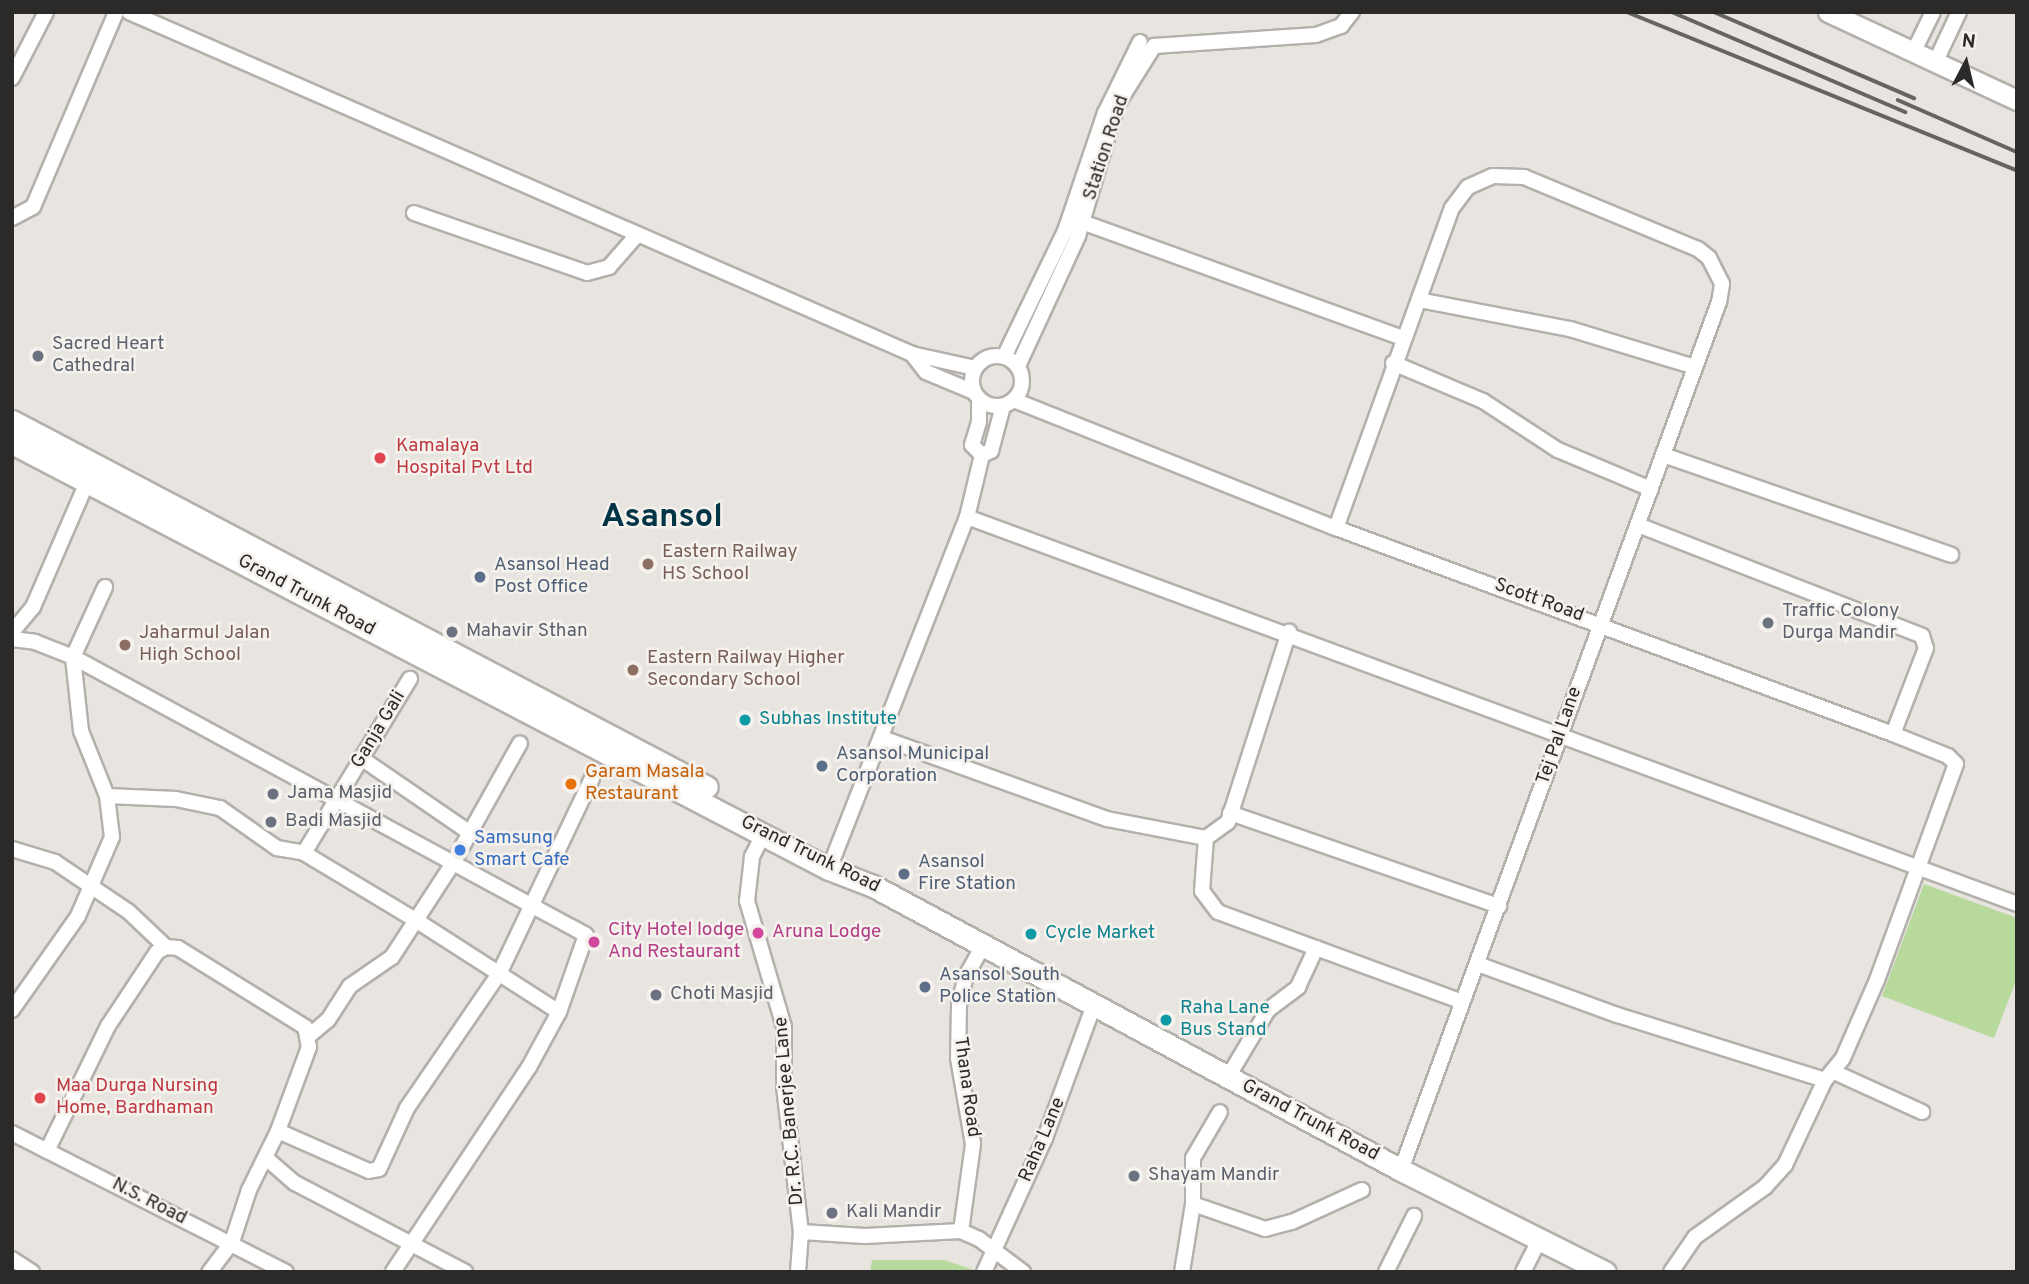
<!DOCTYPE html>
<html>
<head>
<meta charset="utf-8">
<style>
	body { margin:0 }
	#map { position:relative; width:2029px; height:1284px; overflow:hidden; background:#e8e4df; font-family:Overpass,sans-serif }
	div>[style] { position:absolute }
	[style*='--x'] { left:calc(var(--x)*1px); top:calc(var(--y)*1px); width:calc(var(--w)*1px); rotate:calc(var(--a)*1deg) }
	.green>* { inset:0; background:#b8d99c }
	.roads { filter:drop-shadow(2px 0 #b4b0ac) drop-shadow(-2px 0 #b4b0ac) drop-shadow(0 2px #b4b0ac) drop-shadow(0 -2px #b4b0ac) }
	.street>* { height:14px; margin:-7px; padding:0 7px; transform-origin:7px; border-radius:7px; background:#fff }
	.street>.ring { margin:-7px; padding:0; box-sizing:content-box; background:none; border:14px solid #fff; border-radius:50% }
	.secondary>* { height:19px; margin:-9.5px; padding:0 9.5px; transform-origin:9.5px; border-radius:9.5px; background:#fff }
	.primary>* { height:21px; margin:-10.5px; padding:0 10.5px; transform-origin:10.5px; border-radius:10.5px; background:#fff }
	.rail>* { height:3.5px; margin:-1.75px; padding:0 1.75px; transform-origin:1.75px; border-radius:1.75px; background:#666461 }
	.dots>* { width:19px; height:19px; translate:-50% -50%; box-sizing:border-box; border:4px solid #f5f1ed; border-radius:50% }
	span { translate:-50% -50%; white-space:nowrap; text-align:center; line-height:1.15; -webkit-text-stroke:5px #f5f1ed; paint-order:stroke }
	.street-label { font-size:19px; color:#2b2a28 }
	.worship-label { font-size:19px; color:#5b616d }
	.left { translate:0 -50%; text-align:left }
	.health-label { font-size:19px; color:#be3a42 }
	.education-label { font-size:19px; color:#785e54 }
	.service-label { font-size:19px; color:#4e5e75 }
	.culture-label { font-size:19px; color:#0d838f }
	.food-label { font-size:19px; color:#c56008 }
	.shop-label { font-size:19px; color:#366cbe }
	.hotel-label { font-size:19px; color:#b23c85 }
	.town-label { font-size:33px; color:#013447; font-weight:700 }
	.frame { position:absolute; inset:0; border:14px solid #2b2a28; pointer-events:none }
	.north { position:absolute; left:1931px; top:28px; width:70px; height:70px; -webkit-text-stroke:5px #f5f1ed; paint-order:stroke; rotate:7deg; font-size:19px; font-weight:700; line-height:28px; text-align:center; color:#2b2a28 }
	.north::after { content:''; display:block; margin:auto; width:24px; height:32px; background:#2b2a28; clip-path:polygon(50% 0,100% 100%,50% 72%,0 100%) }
</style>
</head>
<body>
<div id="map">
	<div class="green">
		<div style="clip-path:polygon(1924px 884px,2017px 918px,2017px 978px,1994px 1038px,1882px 996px)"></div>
		<div style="clip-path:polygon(872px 1260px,944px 1260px,974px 1270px,870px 1272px)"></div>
	</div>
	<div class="roads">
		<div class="street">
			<div style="--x:129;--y:12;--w:854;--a:23.59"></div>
			<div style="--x:1913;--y:53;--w:46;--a:-64"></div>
			<div style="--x:1935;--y:63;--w:56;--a:-64.8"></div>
			<div style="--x:12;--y:78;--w:74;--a:-62.7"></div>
			<div style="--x:414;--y:213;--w:183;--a:19.1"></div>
			<div style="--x:587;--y:273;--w:23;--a:-15"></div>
			<div style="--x:609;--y:267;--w:41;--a:-48.9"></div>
			<div style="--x:12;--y:218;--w:24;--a:-28"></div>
			<div style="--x:33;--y:207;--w:212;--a:-66.9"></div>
			<div style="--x:1082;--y:222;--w:341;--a:19.9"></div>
			<div style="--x:1419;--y:300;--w:154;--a:10.9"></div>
			<div style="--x:1570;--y:329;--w:131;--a:16.9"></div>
			<div class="ring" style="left:972px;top:356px;width:36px;height:36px"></div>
			<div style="--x:1004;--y:357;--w:140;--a:-64.2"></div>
			<div style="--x:1065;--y:231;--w:125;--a:-71.3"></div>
			<div style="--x:1105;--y:113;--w:79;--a:-63.8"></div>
			<div style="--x:1393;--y:363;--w:98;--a:22.9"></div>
			<div style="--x:1483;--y:401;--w:90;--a:33.2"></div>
			<div style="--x:1558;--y:450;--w:101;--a:22.8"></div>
			<div style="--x:1018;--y:366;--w:143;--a:-65.2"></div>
			<div style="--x:1078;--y:236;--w:137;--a:-73.4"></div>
			<div style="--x:1117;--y:105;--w:70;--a:-57.9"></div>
			<div style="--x:1154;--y:46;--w:162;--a:-3.9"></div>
			<div style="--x:1316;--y:35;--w:27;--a:-20"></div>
			<div style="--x:1341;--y:26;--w:18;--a:-52"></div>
			<div style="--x:974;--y:392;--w:52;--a:-157.4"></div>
			<div style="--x:926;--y:372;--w:23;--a:-128"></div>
			<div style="--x:912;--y:354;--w:65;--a:12.5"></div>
			<div style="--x:979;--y:399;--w:23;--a:90"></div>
			<div style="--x:979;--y:422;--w:24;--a:107"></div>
			<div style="--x:972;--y:445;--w:14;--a:45"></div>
			<div style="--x:982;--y:455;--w:10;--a:-24"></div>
			<div style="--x:991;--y:451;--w:47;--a:-75.1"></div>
			<div style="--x:1014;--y:400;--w:347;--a:21.7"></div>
			<div style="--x:1336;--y:528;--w:594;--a:20.3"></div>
			<div style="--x:1893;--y:734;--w:59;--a:21.8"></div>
			<div style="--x:1948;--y:756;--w:11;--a:45"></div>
			<div style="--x:1956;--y:764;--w:230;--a:110.1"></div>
			<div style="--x:1877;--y:980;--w:85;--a:113.6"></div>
			<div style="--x:1843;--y:1058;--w:28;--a:129"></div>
			<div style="--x:1825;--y:1080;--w:218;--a:-162.6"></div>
			<div style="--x:1617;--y:1015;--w:148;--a:-159.9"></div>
			<div style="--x:1663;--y:455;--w:305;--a:19.1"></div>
			<div style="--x:967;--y:517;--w:1119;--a:20.23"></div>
			<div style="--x:1638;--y:525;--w:305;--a:21.3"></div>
			<div style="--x:1922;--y:636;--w:13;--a:72"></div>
			<div style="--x:1926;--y:648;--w:92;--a:111"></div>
			<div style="--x:1336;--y:528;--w:340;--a:-70.1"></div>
			<div style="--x:1452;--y:208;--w:26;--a:-53"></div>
			<div style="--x:1468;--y:187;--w:27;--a:-24"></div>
			<div style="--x:1493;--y:176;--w:31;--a:2"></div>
			<div style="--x:1524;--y:177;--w:188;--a:22.5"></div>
			<div style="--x:1698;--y:249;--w:14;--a:39"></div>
			<div style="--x:1709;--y:258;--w:29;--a:63"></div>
			<div style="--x:1722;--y:284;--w:18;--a:99"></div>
			<div style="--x:1719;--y:302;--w:924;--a:110.12"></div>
			<div style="--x:12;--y:632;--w:33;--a:-50"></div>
			<div style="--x:33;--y:607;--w:136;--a:-66.6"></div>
			<div style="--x:12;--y:639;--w:23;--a:7"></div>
			<div style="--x:35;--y:642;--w:41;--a:21.5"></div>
			<div style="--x:73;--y:657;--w:583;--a:28.45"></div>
			<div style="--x:586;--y:935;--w:82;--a:109.3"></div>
			<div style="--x:559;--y:1012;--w:63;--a:118.6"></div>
			<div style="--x:529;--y:1067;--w:246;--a:123.6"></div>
			<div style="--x:882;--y:738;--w:239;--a:19.8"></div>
			<div style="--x:1107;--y:819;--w:101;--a:10.9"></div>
			<div style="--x:1206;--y:838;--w:27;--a:-36"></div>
			<div style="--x:1228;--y:822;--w:200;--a:-72.2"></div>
			<div style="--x:361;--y:758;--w:132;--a:34.5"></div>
			<div style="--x:107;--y:796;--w:69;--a:2.5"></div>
			<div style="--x:176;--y:799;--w:45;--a:11.6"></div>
			<div style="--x:220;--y:808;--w:70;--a:35.1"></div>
			<div style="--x:277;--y:848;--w:27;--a:10"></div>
			<div style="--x:304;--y:853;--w:128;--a:31"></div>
			<div style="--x:414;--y:919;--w:172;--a:32.7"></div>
			<div style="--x:1230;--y:813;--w:285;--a:19.1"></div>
			<div style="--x:764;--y:833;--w:27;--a:117"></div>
			<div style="--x:752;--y:857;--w:44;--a:96.5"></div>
			<div style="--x:747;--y:901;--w:131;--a:73.6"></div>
			<div style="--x:784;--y:1027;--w:59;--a:90"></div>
			<div style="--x:784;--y:1086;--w:147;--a:83.4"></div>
			<div style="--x:801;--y:1232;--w:40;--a:94.3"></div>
			<div style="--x:1206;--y:838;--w:53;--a:94.3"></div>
			<div style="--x:1202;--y:891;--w:26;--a:53"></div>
			<div style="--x:1218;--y:912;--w:260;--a:20.2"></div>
			<div style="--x:12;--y:849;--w:45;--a:16.8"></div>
			<div style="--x:55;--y:862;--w:89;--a:34"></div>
			<div style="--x:129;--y:912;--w:51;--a:43.4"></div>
			<div style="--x:304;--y:853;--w:204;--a:-58.7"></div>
			<div style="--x:829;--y:869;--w:378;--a:-68.6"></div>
			<div style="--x:967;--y:517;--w:64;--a:-76.4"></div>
			<div style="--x:12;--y:1010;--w:115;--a:-54.9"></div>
			<div style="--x:78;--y:916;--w:86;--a:-66.7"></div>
			<div style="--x:112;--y:837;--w:41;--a:-97"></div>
			<div style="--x:107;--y:796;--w:70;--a:-111.8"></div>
			<div style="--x:81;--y:731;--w:74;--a:-96.2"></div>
			<div style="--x:73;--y:657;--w:77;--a:-65.4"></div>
			<div style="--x:310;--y:1035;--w:23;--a:-40"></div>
			<div style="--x:328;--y:1020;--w:40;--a:-57.1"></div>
			<div style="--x:350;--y:986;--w:51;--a:-34.6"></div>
			<div style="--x:392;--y:957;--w:112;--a:-57"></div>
			<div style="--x:453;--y:863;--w:137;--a:-60.8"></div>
			<div style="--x:1834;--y:1072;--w:97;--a:24.4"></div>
			<div style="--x:1228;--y:1077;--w:78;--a:-59.2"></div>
			<div style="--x:1268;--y:1010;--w:38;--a:-37"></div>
			<div style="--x:1298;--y:987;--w:43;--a:-65.2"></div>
			<div style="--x:278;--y:1131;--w:99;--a:23.7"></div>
			<div style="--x:369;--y:1171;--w:10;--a:-11"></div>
			<div style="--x:379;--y:1169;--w:67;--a:-65.3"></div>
			<div style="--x:407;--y:1108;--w:165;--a:-55.6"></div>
			<div style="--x:500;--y:972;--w:215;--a:-64.6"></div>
			<div style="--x:12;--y:1133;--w:307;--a:26.9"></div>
			<div style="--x:47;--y:1151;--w:139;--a:-64"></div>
			<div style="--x:108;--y:1026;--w:89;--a:-56.5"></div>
			<div style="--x:157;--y:952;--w:10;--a:-29"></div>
			<div style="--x:166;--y:947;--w:12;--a:5"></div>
			<div style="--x:178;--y:948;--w:150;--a:31.9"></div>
			<div style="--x:305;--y:1027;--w:20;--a:79"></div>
			<div style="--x:309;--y:1047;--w:90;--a:110.3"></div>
			<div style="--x:278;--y:1131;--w:66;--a:116.2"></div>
			<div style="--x:249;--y:1190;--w:55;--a:108.1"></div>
			<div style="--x:232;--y:1242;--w:38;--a:127"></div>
			<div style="--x:266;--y:1158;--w:38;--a:41"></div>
			<div style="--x:295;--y:1183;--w:192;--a:27.6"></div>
			<div style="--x:1193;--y:1204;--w:76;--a:19.1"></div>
			<div style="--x:1265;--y:1229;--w:28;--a:-15"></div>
			<div style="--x:1292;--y:1222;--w:77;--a:-24.6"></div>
			<div style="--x:961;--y:1231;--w:88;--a:-82.1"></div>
			<div style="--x:973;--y:1144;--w:87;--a:-99.9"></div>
			<div style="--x:958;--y:1058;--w:53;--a:-88.9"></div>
			<div style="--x:959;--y:1005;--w:28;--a:-77"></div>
			<div style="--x:965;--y:978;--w:35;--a:-61"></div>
			<div style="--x:801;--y:1232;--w:64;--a:3.6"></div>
			<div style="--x:865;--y:1236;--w:96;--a:-3"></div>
			<div style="--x:961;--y:1231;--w:20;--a:24"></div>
			<div style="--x:979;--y:1239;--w:55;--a:36.9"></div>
			<div style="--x:12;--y:1259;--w:24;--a:33"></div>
			<div style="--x:984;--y:1272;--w:147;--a:-65.5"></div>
			<div style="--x:1045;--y:1138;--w:142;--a:-69.8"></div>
			<div style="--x:1182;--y:1272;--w:69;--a:-80.8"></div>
			<div style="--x:1193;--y:1204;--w:46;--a:-90"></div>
			<div style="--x:1193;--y:1158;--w:53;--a:-59.6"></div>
			<div style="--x:1386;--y:1272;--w:63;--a:-63.4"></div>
			<div style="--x:1523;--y:1272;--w:37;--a:-63"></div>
			<div style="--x:1671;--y:1272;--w:42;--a:-55.6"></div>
			<div style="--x:1695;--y:1237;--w:86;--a:-35.5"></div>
			<div style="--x:1765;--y:1187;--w:30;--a:-48"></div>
			<div style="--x:1785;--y:1165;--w:94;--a:-64.8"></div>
		</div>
		<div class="secondary">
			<div style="--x:1828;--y:12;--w:208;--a:25"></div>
		</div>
		<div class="primary">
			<div style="--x:12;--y:421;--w:785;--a:27.77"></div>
			<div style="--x:12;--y:443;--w:921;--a:27.54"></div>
			<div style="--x:829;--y:869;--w:47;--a:21.1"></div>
			<div style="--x:873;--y:886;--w:600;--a:28.27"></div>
			<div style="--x:1401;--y:1170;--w:228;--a:26.6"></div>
		</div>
	</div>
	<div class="rail">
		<div style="--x:1627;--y:12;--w:421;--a:22.1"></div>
		<div style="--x:1672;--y:12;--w:254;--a:23.2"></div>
		<div style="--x:1714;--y:12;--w:218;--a:23.3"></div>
		<div style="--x:1898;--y:100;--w:130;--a:23.6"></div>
	</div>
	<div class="dots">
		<div style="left:38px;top:356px;background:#6b7280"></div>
		<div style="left:380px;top:458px;background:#e0444e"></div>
		<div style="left:648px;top:564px;background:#8d6e63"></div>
		<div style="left:480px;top:577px;background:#5c6f8a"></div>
		<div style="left:1768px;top:623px;background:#6b7280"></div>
		<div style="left:452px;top:632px;background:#6b7280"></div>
		<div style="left:125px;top:645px;background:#8d6e63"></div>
		<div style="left:633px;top:670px;background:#8d6e63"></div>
		<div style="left:745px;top:720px;background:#0f9aa8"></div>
		<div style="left:822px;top:766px;background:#5c6f8a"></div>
		<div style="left:571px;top:784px;background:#e8710a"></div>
		<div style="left:273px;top:794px;background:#6b7280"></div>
		<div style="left:271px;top:822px;background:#6b7280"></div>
		<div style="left:460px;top:850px;background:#3f7fe0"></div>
		<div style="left:904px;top:874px;background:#5c6f8a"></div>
		<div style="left:758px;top:933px;background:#d1479c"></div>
		<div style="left:1031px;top:934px;background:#0f9aa8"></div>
		<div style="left:594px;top:942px;background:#d1479c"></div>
		<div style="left:925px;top:987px;background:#5c6f8a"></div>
		<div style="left:656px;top:995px;background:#6b7280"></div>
		<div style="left:1166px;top:1020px;background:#0f9aa8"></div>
		<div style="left:40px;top:1098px;background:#e0444e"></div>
		<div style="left:1134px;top:1176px;background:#6b7280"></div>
		<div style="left:832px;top:1213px;background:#6b7280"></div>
	</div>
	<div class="street-label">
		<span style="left:1107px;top:148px;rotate:-72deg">Station Road</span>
		<span style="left:306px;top:596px;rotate:28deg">Grand Trunk Road</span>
		<span style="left:1539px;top:601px;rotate:20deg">Scott Road</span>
		<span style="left:379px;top:730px;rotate:-59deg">Ganja Gali</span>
		<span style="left:1560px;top:736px;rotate:-71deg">Tej Pal Lane</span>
		<span style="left:810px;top:855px;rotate:26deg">Grand Trunk Road</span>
		<span style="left:966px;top:1087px;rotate:82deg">Thana Road</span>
		<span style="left:790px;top:1111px;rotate:-95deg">Dr. R.C. Banerjee Lane</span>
		<span style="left:1310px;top:1121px;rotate:28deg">Grand Trunk Road</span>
		<span style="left:1043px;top:1140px;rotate:-67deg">Raha Lane</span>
		<span style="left:149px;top:1202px;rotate:27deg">N.S. Road</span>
	</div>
	<div class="worship-label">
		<span class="left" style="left:52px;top:356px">Sacred Heart<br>Cathedral</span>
		<span class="left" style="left:1782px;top:623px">Traffic Colony<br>Durga Mandir</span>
		<span class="left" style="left:466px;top:632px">Mahavir Sthan</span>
		<span class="left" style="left:287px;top:794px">Jama Masjid</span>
		<span class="left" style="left:285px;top:822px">Badi Masjid</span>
		<span class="left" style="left:670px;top:995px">Choti Masjid</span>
		<span class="left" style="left:1148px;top:1176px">Shayam Mandir</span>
		<span class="left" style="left:846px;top:1213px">Kali Mandir</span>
	</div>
	<div class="health-label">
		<span class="left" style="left:396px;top:458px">Kamalaya<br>Hospital Pvt Ltd</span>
		<span class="left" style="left:56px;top:1098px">Maa Durga Nursing<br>Home, Bardhaman</span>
	</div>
	<div class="education-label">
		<span class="left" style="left:662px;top:564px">Eastern Railway<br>HS School</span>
		<span class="left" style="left:139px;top:645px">Jaharmul Jalan<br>High School</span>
		<span class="left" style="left:647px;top:670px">Eastern Railway Higher<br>Secondary School</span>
	</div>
	<div class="service-label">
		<span class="left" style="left:494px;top:577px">Asansol Head<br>Post Office</span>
		<span class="left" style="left:836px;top:766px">Asansol Municipal<br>Corporation</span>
		<span class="left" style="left:918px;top:874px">Asansol<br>Fire Station</span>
		<span class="left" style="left:939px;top:987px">Asansol South<br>Police Station</span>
	</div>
	<div class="culture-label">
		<span class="left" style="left:759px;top:720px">Subhas Institute</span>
		<span class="left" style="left:1045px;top:934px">Cycle Market</span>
		<span class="left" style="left:1180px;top:1020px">Raha Lane<br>Bus Stand</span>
	</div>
	<div class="food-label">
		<span class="left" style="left:585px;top:784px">Garam Masala<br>Restaurant</span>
	</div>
	<div class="shop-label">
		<span class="left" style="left:474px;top:850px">Samsung<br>Smart Cafe</span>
	</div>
	<div class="hotel-label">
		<span class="left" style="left:608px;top:942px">City Hotel lodge<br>And Restaurant</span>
		<span class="left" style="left:772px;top:933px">Aruna Lodge</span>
	</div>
	<div class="town-label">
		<span style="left:662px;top:519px">Asansol</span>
	</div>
	<div class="frame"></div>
	<div class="north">N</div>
</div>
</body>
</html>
